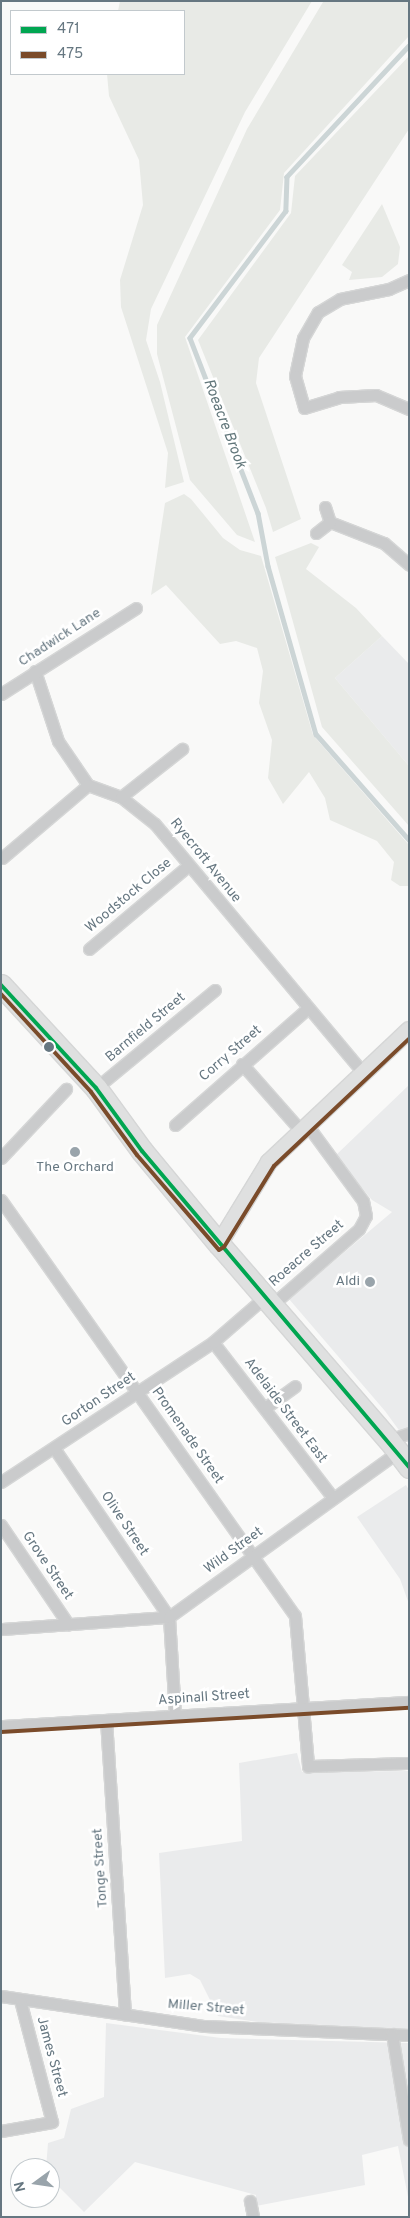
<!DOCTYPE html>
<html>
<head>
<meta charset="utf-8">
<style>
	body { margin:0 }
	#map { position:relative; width:410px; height:2218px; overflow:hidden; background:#f9f9f8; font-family:Overpass,sans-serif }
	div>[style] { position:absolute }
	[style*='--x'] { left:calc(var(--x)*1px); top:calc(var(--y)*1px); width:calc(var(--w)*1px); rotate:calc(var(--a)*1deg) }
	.built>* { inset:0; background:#eaebec }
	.green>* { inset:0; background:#e8eae6 }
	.stream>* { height:4.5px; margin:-2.25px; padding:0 2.25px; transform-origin:2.25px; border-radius:2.25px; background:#ccd5d6 }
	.roads { filter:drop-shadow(1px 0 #d5d6d6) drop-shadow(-1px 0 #d5d6d6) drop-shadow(0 1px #d5d6d6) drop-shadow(0 -1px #d5d6d6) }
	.street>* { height:11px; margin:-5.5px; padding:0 5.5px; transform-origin:5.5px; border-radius:5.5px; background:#cacbcc }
	.secondary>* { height:16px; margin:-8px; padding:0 8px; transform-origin:8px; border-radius:8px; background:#dfe0e0 }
	.highway>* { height:21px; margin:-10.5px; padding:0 10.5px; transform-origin:10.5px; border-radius:10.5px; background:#dfe0e0 }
	.bus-1>* { height:4px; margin:-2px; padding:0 2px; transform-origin:2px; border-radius:2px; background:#00a651 }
	.bus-2>* { height:4px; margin:-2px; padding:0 2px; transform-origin:2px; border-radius:2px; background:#7a4b2a }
	.dots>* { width:14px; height:14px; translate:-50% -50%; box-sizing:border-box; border:2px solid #fff; border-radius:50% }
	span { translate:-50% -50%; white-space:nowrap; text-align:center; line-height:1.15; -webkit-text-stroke:5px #fff; paint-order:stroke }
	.street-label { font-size:14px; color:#667781 }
	.poi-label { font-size:14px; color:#667781 }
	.right { translate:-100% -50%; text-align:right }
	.water-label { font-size:15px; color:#61767a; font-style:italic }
	.frame { position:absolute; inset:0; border:2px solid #667781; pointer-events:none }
	.legend { position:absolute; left:10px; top:10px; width:175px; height:65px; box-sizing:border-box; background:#fff; border:1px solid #c2c9cd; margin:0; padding:6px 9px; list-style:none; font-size:15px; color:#667781 }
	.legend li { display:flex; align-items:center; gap:10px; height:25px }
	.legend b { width:25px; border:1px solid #c2c9cd }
	.north { position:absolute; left:10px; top:2158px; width:50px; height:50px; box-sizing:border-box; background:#fff; border:1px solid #c2c9cd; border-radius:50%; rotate:256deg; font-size:14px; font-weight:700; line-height:20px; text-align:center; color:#667781 }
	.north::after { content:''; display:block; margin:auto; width:18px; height:22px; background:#99a4ab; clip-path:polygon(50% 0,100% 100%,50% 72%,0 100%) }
</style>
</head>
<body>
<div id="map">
	<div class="built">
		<div style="clip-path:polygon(382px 636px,409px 664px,409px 766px,335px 678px)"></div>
		<div style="clip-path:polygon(409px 1085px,409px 1444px,385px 1411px,289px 1299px,392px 1212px,372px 1200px,335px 1156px)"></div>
		<div style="clip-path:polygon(406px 1485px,409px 1490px,409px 1604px,400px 1579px,357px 1517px)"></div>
		<div style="clip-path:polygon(297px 1753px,302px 1772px,409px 1771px,409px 2029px,258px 2022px,218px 2016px,200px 1980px,190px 1974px,165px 1978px,159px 1853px,242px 1841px,239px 1763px)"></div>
		<div style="clip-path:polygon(106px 2023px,221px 2038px,409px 2043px,409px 2202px,398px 2146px,362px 2155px,365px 2185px,256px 2206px,256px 2195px,135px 2162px,84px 2212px,50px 2178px,50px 2168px,46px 2168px,48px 2143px,64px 2138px,71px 2109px,104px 2097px)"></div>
	</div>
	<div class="green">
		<div style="clip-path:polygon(120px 1px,312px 1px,245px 112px,151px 309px,146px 340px,160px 382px,184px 482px,165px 488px,168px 453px,121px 307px,120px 280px,143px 205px,139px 160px,109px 96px,107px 74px,184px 74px,184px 11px,118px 11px)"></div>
		<div style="clip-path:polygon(409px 1px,409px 36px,284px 173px,280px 210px,185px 337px,255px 542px,237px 535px,190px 480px,157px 354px,157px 325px,247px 129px,323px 2px)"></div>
		<div style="clip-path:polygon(409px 56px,409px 129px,259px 358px,256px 383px,301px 519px,273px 532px,266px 508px,198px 340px,291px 213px,295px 176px)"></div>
		<div style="clip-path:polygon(382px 204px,400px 247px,398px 264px,382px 277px,349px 280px,352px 272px,342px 265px)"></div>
		<div style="clip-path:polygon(184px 494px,191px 499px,223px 538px,240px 550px,261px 556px,313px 735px,409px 845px,409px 886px,400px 886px,391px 880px,394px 862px,377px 841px,330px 820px,325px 798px,309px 772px,283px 804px,268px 778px,272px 740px,259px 703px,263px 671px,257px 648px,236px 641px,220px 644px,166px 585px,151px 595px,165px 503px)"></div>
		<div style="clip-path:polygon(311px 543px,319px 547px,306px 569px,356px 608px,382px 636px,335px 678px,409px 766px,409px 826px,322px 727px,275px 557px)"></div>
	</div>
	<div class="stream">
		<div style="--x:409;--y:46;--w:179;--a:133"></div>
		<div style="--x:287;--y:177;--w:34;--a:92"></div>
		<div style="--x:286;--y:211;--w:159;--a:127.1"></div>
		<div style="--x:190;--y:338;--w:188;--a:68.8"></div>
		<div style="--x:258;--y:513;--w:54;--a:79.3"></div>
		<div style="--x:268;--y:566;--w:175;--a:74.1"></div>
		<div style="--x:316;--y:734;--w:141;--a:48.7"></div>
	</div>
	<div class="roads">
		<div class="street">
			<div style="--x:409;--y:280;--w:22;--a:156"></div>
			<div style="--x:389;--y:289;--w:50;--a:168.5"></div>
			<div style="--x:340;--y:299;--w:26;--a:149"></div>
			<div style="--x:318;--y:312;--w:30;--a:120"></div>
			<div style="--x:303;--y:338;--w:39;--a:102"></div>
			<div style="--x:295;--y:376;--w:33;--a:74"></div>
			<div style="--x:304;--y:408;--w:37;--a:-17"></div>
			<div style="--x:339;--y:397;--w:37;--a:-3"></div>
			<div style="--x:376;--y:395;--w:36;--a:23"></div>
			<div style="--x:325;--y:507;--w:16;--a:72"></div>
			<div style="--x:330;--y:522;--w:58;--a:21.3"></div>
			<div style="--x:384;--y:543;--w:33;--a:41"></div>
			<div style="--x:316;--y:533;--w:18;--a:-38"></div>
			<div style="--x:35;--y:671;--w:74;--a:71.8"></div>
			<div style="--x:58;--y:741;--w:53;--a:55.7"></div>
			<div style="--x:88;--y:785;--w:35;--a:20"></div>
			<div style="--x:121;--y:797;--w:43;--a:38.5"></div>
			<div style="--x:155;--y:824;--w:326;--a:50.1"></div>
			<div style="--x:1;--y:694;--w:160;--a:-32.5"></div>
			<div style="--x:121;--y:797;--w:78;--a:-38.2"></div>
			<div style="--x:2;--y:858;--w:113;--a:-40.3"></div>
			<div style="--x:89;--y:949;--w:129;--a:-40"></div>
			<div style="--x:242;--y:1064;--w:91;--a:48.6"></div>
			<div style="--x:96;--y:1088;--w:154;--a:-39.5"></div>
			<div style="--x:175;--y:1125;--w:177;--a:-41.3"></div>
			<div style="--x:1;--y:1158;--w:95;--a:-46.7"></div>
			<div style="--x:1;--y:1200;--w:509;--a:54.75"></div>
			<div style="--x:295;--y:1616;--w:151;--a:85"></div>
			<div style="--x:308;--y:1766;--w:101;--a:-1.7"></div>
			<div style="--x:273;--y:1304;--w:114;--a:-41.1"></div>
			<div style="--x:359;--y:1229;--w:15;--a:-62"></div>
			<div style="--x:366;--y:1216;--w:15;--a:-101"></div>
			<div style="--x:363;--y:1201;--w:93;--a:-126.3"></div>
			<div style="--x:213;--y:1342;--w:197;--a:52.4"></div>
			<div style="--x:265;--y:1408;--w:37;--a:-36"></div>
			<div style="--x:389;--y:1440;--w:21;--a:-19"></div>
			<div style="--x:54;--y:1448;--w:204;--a:55.8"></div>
			<div style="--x:169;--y:1617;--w:98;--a:86.5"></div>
			<div style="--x:1;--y:1482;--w:254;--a:-33.4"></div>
			<div style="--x:213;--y:1342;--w:70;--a:-41"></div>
			<div style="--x:1;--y:1525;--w:120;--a:55.9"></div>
			<div style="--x:1;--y:1629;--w:168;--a:-4.1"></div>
			<div style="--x:169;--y:1617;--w:282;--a:-35.8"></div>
			<div style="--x:106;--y:1720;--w:295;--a:86.3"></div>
			<div style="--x:1;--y:1726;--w:409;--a:-3.4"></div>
			<div style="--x:1;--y:1996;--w:206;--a:8.4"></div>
			<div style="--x:205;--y:2026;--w:204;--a:2.5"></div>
			<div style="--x:392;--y:2034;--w:107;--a:80.9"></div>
			<div style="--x:1;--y:2131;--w:52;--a:-10"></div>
			<div style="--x:52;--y:2122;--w:126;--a:-104.7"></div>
			<div style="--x:250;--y:2201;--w:16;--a:79"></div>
		</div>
		<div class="secondary">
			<div style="--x:219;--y:1244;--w:96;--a:-58.6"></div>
			<div style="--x:269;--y:1162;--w:192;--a:-43.3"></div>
		</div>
		<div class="highway">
			<div style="--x:1;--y:985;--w:140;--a:47.3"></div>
			<div style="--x:96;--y:1088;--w:78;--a:53.9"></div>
			<div style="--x:142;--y:1151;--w:121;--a:50.4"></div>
			<div style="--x:219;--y:1244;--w:259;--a:49.1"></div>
			<div style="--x:389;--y:1440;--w:34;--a:53"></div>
		</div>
	</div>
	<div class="bus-1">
		<div style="--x:1;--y:985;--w:140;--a:47.3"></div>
		<div style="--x:96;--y:1088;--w:78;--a:53.9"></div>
		<div style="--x:142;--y:1151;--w:414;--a:49.8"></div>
	</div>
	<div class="bus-2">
		<div style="--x:1;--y:994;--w:133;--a:47.4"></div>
		<div style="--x:91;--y:1092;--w:78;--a:53.9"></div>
		<div style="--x:137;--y:1155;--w:125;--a:49.2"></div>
		<div style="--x:219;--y:1250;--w:6;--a:-31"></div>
		<div style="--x:224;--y:1247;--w:95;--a:-58.3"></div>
		<div style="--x:274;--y:1166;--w:185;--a:-43.3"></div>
		<div style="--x:1;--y:1732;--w:409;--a:-3.4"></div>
	</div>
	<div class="dots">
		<div style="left:49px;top:1047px;background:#667781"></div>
		<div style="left:75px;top:1152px;background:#99a4ab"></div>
		<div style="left:370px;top:1282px;background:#99a4ab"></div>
	</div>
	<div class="street-label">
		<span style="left:60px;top:638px;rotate:-33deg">Chadwick Lane</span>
		<span style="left:205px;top:861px;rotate:51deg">Ryecroft Avenue</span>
		<span style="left:129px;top:896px;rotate:-40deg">Woodstock Close</span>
		<span style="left:146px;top:1028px;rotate:-40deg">Barnfield Street</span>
		<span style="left:231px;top:1054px;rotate:-41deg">Corry Street</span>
		<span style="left:307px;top:1254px;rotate:-41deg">Roeacre Street</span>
		<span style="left:99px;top:1400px;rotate:-34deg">Gorton Street</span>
		<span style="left:285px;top:1411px;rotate:53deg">Adelaide Street East</span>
		<span style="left:187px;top:1436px;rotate:55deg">Promenade Street</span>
		<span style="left:124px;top:1524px;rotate:56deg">Olive Street</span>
		<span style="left:234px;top:1551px;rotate:-36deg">Wild Street</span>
		<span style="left:47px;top:1566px;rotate:56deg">Grove Street</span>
		<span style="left:204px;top:1698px;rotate:-4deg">Aspinall Street</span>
		<span style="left:101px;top:1868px;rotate:-94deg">Tonge Street</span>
		<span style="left:206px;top:2008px;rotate:5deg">Miller Street</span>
		<span style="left:51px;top:2057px;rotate:75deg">James Street</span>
	</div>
	<div class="poi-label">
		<span style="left:75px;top:1168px">The Orchard</span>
		<span class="right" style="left:360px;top:1282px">Aldi</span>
	</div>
	<div class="water-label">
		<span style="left:224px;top:424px;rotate:69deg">Roeacre Brook</span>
	</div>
	<div class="frame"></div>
	<ul class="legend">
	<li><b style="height:6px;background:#00a651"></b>471</li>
	<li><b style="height:6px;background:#7a4b2a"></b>475</li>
	</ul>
	<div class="north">N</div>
</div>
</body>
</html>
